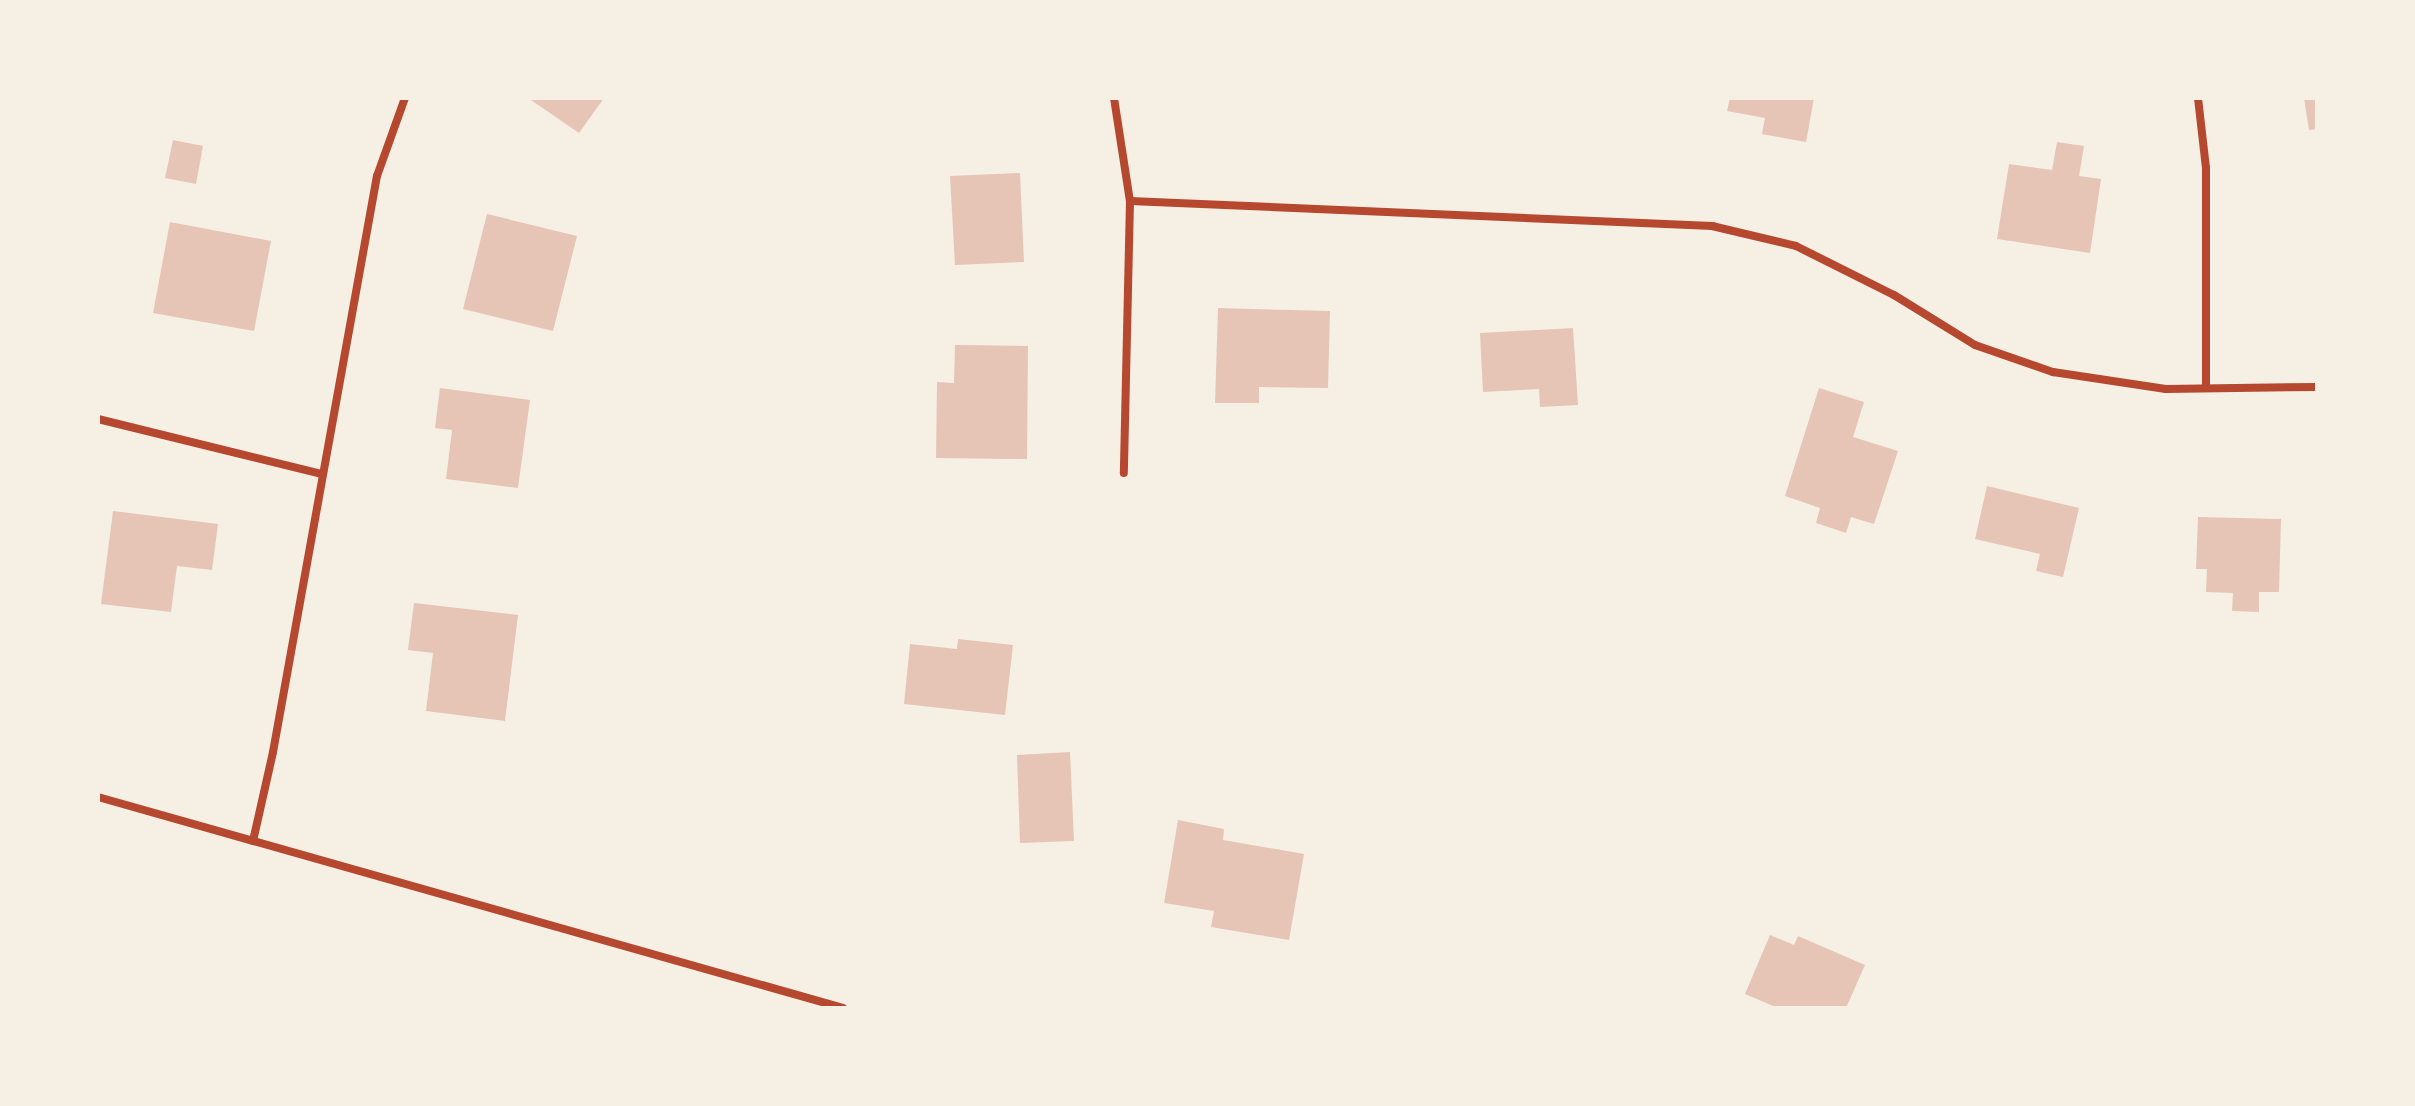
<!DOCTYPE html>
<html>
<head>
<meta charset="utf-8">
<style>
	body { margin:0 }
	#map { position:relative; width:2415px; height:1106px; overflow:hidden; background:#f6efe4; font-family:"Roboto Condensed",sans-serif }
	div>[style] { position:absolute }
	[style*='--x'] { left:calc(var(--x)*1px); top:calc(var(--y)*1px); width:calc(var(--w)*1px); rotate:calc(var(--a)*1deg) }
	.building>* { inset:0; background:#e6c5b7 }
	.minor>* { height:8px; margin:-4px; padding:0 4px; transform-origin:4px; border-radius:4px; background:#b5482f }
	span { translate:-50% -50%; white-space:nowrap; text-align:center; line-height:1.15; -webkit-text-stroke:6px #f6efe4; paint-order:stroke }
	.frame { position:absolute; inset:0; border:100px solid #f6efe4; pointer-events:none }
</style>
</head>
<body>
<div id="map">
	<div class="building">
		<div style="clip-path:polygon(528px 98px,604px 98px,579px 133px)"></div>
		<div style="clip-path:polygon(1730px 98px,1814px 98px,1806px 142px,1762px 134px,1765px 118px,1727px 111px)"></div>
		<div style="clip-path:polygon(2304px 98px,2317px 98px,2317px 129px,2309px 130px)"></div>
		<div style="clip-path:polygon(173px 140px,203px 146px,196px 184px,165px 178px)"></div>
		<div style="clip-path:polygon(2057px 142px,2084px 146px,2079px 176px,2101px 179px,2090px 253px,1997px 239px,2009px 164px,2052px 170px)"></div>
		<div style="clip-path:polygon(1020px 173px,1024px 262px,955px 265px,950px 176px)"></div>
		<div style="clip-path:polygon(487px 214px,577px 236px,553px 331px,463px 309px)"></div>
		<div style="clip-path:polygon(170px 222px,271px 241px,254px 331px,153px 313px)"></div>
		<div style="clip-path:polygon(1218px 308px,1330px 311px,1328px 388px,1259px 387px,1259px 403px,1215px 403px)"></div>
		<div style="clip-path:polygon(1573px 328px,1578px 405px,1540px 407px,1539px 389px,1483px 392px,1480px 333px)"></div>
		<div style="clip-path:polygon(955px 345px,1028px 346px,1027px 459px,936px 458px,937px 382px,954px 383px)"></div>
		<div style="clip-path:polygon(440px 388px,530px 400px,518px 488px,446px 479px,452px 430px,435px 428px)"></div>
		<div style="clip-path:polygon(1819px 388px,1864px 402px,1853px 437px,1898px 451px,1874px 524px,1851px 517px,1846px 533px,1816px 523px,1820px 508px,1785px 496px)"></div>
		<div style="clip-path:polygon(1987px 486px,2079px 508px,2063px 577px,2036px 571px,2040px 554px,1975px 539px)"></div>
		<div style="clip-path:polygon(113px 511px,218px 524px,212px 570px,177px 566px,171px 612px,101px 604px)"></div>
		<div style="clip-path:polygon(2198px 517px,2281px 519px,2279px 592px,2259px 592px,2259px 612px,2232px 611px,2233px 593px,2206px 592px,2207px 569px,2196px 569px)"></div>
		<div style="clip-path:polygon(414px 603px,518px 615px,505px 721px,426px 711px,433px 653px,408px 650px)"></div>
		<div style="clip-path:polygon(958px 639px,1013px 645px,1005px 715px,904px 704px,910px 644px,957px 649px)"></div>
		<div style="clip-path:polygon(1070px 752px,1074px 841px,1020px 843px,1017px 755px)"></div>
		<div style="clip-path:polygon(1178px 820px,1224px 829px,1223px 840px,1304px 854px,1289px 940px,1211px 927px,1214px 911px,1164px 903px)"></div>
		<div style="clip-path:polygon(1770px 935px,1794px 945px,1798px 936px,1865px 965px,1846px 1008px,1778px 1008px,1745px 994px)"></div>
	</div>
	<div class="minor">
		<div style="--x:1114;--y:98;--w:104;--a:81.2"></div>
		<div style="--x:1130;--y:201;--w:272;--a:91.3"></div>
		<div style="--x:2198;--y:98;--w:70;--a:83.5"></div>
		<div style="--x:2206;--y:168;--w:220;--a:90"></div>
		<div style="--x:1130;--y:201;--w:583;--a:2.46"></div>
		<div style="--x:1712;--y:226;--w:86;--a:13.4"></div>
		<div style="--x:1796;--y:246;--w:110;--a:26.6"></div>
		<div style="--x:1894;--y:295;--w:95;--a:31.7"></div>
		<div style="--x:1975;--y:345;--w:83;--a:19.1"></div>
		<div style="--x:2053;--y:372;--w:114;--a:8.6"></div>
		<div style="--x:2166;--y:389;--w:151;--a:-0.8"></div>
		<div style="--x:98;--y:419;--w:231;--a:13.8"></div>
		<div style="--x:98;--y:797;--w:774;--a:15.81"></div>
		<div style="--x:253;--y:841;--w:91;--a:-77.3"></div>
		<div style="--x:273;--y:752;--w:585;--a:-79.77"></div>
		<div style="--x:377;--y:176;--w:83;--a:-70.3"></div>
	</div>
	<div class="frame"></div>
</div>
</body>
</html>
